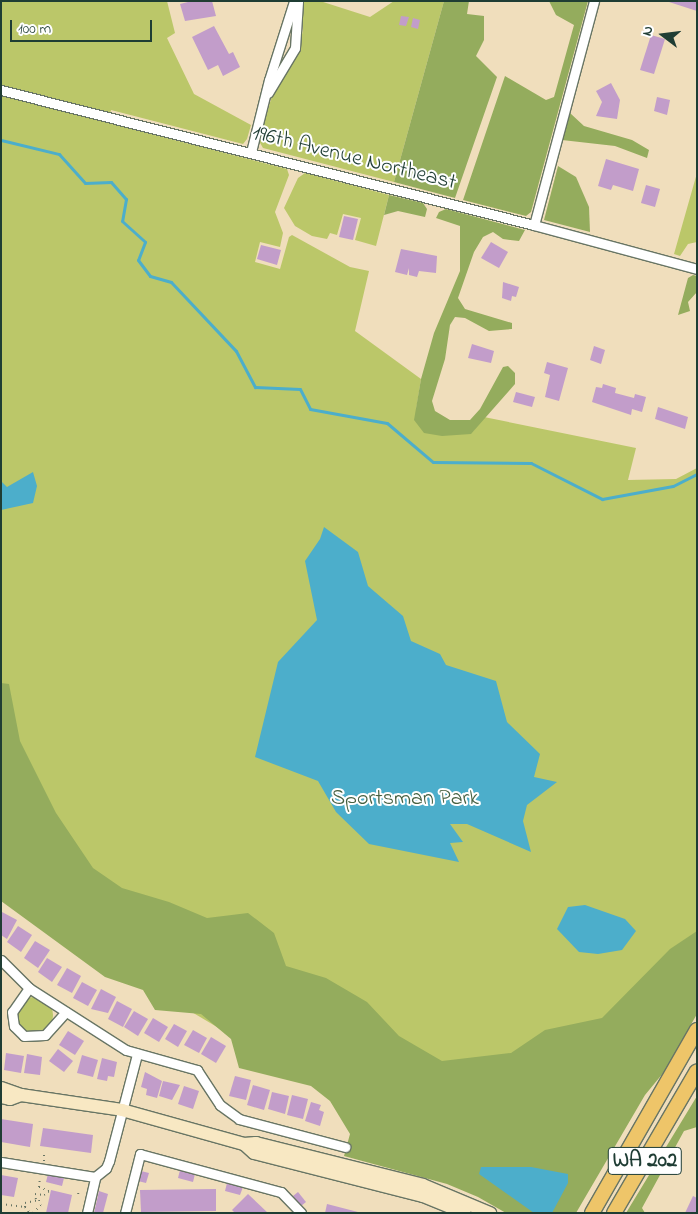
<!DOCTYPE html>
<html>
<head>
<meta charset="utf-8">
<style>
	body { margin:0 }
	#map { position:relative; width:698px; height:1214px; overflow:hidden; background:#f0debc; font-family:"Indie Flower",sans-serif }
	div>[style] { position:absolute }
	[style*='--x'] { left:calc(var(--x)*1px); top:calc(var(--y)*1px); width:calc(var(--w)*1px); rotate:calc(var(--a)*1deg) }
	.green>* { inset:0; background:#bbc769 }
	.round { border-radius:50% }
	.forest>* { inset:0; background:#94ac5d }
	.water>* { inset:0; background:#4caecb }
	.stream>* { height:3px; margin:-1.5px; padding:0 1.5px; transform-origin:1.5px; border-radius:1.5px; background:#4caecb }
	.building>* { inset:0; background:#c29dca }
	.path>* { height:2px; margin-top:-1px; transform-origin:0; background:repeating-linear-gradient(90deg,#687564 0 1px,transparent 0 5px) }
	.roads { filter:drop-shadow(1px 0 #687564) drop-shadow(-1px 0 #687564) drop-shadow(0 1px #687564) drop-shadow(0 -1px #687564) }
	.street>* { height:9px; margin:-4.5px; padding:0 4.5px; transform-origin:4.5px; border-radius:4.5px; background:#fff }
	.secondary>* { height:12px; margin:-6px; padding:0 6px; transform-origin:6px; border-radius:6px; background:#f8e8c3 }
	.primary>* { height:14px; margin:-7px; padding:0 7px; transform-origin:7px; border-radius:7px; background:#eec569 }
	span { translate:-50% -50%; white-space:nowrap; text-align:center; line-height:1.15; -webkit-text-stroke:4px #fff; paint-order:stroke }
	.shield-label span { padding:1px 4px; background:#fff; border:1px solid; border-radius:4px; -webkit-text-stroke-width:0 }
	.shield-label { font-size:21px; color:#1f3d34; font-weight:700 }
	.street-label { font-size:22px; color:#1f3d34 }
	.park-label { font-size:22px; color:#466041 }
	.frame { position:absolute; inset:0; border:2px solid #1f3d34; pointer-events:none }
	.north { position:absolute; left:638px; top:10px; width:50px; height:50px; -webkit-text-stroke:4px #fff; paint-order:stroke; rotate:285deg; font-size:14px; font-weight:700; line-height:20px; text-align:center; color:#1f3d34 }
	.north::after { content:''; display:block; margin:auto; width:18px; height:22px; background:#1f3d34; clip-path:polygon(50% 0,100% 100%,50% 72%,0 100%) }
	.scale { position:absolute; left:10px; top:20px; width:142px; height:22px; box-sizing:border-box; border:2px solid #1f3d34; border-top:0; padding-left:6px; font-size:15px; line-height:18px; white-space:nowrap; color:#1f3d34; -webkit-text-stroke:4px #fff; paint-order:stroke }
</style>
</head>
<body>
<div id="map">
	<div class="green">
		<div style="clip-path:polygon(1px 1px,167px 1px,175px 33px,167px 38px,194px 94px,251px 125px,247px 139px,243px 144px,111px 110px,108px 123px,287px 169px,289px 175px,275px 212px,283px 233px,280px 247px,260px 242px,255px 262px,280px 269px,289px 237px,292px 235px,350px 267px,369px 271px,355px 331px,421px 379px,416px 410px,473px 431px,484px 417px,636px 448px,628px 480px,676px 479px,697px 468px,697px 1000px,354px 1126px,333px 1096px,148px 986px,1px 893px)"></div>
		<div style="clip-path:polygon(302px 1px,320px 1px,370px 17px,394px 1px,444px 1px,394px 182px,263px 148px,259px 141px,271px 99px,298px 52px,303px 30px)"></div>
		<div style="clip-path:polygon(305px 173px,389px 195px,376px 246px,355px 240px,361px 218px,343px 214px,337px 235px,330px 233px,327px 239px,312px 236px,295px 226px,284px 208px,298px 178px)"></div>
		<div style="clip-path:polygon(697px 173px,697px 242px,688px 244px,680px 256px,674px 254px)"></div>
		<div class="round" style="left:17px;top:997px;width:36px;height:36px"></div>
	</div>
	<div class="forest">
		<div style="clip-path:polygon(444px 1px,469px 1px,467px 14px,484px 16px,484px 40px,476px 56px,497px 77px,455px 198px,394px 182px)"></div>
		<div style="clip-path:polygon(549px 1px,588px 1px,531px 212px,526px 216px,463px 200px,505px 76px,546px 100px,554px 97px,574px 25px,556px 15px)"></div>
		<div style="clip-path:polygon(570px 113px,584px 126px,632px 140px,649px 150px,647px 158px,615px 146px,562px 140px)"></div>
		<div style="clip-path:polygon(558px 166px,576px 177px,589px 207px,590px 232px,544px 220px)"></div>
		<div style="clip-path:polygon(389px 195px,423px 203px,427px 209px,425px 217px,398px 211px,384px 215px)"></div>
		<div style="clip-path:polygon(446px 209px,525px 230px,519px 241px,503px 239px,493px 232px,483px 237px,474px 252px,458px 298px,465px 309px,512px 323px,512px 329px,489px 331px,465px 318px,455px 317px,450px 325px,445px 359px,432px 401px,435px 411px,450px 420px,470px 420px,480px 409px,503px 367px,508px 366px,515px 373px,515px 384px,471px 434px,442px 436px,424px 433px,414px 420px,421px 379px,434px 333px,460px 271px,460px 226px,436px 218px,439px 212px)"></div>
		<div style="clip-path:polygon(693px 275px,697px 276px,697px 292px,688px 302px,690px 311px,678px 315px,688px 278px)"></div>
		<div style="clip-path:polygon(1px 683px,9px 684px,20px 741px,56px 813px,93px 868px,122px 888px,169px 902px,207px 918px,248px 913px,274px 933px,286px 966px,326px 978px,367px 1002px,399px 1036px,442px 1061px,511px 1053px,545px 1030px,602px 1018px,670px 949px,697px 931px,697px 1014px,664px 1072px,645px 1095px,576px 1213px,506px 1213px,478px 1197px,447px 1184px,344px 1156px,350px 1134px,330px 1101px,311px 1086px,239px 1068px,231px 1039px,201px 1014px,155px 1010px,143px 990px,105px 977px,1px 901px)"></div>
		<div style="clip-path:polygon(697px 1096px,697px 1127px,684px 1131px,642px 1208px,645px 1213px,626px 1213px)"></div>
	</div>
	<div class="water">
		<div style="clip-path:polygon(33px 472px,37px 486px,33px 503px,1px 510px,1px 481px,7px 487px)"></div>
		<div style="clip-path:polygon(324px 527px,358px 552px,368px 586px,403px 616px,411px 641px,440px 654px,446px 665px,496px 681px,507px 722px,540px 754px,534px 777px,557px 782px,527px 805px,523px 821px,531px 852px,467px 824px,450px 824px,463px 842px,450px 843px,459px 862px,369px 844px,336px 812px,318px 781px,255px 757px,278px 662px,317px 620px,305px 561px,320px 539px)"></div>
		<div style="clip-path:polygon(585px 905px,625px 919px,636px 931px,622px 950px,598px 954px,579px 952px,557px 929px,568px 907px)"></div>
		<div style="clip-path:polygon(481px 1167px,531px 1167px,568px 1174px,568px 1183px,552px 1213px,534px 1213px,479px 1174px)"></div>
	</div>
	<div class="stream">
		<div style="--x:1;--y:140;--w:60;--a:13.6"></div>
		<div style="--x:59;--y:154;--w:39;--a:48"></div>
		<div style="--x:85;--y:183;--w:26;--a:-2"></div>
		<div style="--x:111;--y:182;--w:23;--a:49"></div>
		<div style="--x:126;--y:199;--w:22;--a:100"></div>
		<div style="--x:122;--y:221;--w:31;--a:42"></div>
		<div style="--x:145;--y:242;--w:19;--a:111"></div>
		<div style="--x:138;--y:260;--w:20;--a:53"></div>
		<div style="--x:150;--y:276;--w:22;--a:16"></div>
		<div style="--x:171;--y:282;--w:95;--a:46.7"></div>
		<div style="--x:236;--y:351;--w:41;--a:62.2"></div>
		<div style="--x:255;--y:387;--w:45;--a:2.5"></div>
		<div style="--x:300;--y:389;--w:22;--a:63"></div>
		<div style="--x:310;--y:409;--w:78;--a:10.3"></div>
		<div style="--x:387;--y:423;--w:60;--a:40.3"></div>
		<div style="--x:433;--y:462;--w:98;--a:0.6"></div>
		<div style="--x:531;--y:463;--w:80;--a:26.9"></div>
		<div style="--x:602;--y:499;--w:72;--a:-10.4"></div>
		<div style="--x:673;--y:486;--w:27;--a:-27"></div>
	</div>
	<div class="building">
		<div style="clip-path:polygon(192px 1px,212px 1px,216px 16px,185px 21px,180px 4px)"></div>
		<div style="clip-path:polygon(669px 1px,697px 1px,697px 11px,669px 2px)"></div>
		<div style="clip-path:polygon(401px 16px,409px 17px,406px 26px,399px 25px)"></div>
		<div style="clip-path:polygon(413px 18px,420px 20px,418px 29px,411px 27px)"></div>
		<div style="clip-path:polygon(214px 26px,229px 54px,233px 52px,240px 67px,223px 76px,218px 65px,208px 70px,192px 37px)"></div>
		<div style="clip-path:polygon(651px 35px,665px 39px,654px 74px,640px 70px)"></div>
		<div style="clip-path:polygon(611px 83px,620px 100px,617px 119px,596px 116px,602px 102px,596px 91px)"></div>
		<div style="clip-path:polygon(657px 97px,670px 100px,667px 115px,654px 111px)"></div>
		<div style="clip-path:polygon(606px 159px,639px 169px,633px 191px,613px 185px,611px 190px,598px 186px)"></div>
		<div style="clip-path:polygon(646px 185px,660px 189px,655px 207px,641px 203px)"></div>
		<div style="clip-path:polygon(344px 216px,358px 219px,353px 240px,339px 237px)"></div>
		<div style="clip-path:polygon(491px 242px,508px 252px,499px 268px,481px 258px)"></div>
		<div style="clip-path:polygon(261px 245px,281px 250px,277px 265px,257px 259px)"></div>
		<div style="clip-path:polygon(401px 249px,437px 256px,436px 273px,419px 271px,417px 277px,409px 275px,409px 268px,407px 275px,395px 272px)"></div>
		<div style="clip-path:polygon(503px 282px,519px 287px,516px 297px,512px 296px,511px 301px,502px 298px)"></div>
		<div style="clip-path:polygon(472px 344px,494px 351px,491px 363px,468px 358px)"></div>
		<div style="clip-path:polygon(594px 346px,605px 350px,601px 364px,590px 360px)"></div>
		<div style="clip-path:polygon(547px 362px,568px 368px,559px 401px,545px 397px,550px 375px,544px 373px)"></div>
		<div style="clip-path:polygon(603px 384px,616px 388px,615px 393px,634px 398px,635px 394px,646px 397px,642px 412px,632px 409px,631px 415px,592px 402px,596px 387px,602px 388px)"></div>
		<div style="clip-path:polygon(516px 392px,535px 397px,532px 407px,513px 402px)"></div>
		<div style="clip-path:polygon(658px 407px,688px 417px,685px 429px,655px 419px)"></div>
		<div style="clip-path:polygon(2px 912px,17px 920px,7px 939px,1px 935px)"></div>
		<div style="clip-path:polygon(18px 926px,32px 935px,21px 952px,7px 942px)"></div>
		<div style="clip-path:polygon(35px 941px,50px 950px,38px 968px,24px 958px)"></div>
		<div style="clip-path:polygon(47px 958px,62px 967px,52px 982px,38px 972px)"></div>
		<div style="clip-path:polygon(67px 968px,81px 976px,72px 993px,57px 985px)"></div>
		<div style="clip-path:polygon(82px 982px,97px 990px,88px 1006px,73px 998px)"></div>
		<div style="clip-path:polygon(101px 989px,116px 997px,108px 1013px,91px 1009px)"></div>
		<div style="clip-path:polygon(117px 1001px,132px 1009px,123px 1027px,108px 1019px)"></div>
		<div style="clip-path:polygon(134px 1011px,148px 1019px,138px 1036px,124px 1027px)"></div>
		<div style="clip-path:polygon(153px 1018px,168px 1027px,159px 1042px,144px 1033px)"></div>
		<div style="clip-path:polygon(174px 1024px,187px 1031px,178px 1047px,165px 1039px)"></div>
		<div style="clip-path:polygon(193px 1030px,207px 1038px,199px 1053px,184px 1045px)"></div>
		<div style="clip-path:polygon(68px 1031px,84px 1041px,75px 1055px,59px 1045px)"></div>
		<div style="clip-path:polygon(211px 1037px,226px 1046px,216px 1063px,201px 1054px)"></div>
		<div style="clip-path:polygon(58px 1049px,73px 1061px,64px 1072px,49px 1061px)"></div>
		<div style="clip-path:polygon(6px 1053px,24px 1056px,21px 1073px,4px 1070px)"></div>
		<div style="clip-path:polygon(27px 1054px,42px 1057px,40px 1075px,24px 1073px)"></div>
		<div style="clip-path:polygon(82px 1055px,98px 1060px,93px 1077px,77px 1073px)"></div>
		<div style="clip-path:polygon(102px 1058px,117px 1062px,114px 1077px,108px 1076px,107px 1081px,97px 1079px)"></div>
		<div style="clip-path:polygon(145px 1072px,162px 1081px,157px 1098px,146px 1095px,147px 1089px,141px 1087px)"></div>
		<div style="clip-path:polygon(235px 1076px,251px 1080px,246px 1100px,229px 1096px)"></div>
		<div style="clip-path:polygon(163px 1081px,180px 1085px,172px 1100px,159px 1096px)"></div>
		<div style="clip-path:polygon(253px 1085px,270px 1090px,264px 1110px,247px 1105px)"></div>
		<div style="clip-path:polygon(184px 1086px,199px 1091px,193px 1109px,178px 1104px)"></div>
		<div style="clip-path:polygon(272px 1092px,289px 1096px,285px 1114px,268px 1109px)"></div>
		<div style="clip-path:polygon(292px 1095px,308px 1099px,303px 1119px,287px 1115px)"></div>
		<div style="clip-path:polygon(311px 1102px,321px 1105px,319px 1110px,324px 1112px,320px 1126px,305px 1121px)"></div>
		<div style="clip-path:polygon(1px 1119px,33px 1124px,30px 1147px,1px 1142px)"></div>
		<div style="clip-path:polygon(43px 1128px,93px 1135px,91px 1153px,40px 1146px)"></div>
		<div style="clip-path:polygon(180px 1170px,195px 1174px,193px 1182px,178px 1178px)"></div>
		<div style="clip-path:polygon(141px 1171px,149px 1173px,146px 1183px,138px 1181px)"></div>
		<div style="clip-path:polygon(48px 1174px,64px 1178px,62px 1186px,46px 1182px)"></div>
		<div style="clip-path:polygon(1px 1175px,18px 1178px,14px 1197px,1px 1195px)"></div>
		<div style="clip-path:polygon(227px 1183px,243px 1187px,240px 1195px,225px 1191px)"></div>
		<div style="clip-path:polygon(216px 1189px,216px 1211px,141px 1212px,140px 1190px)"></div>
		<div style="clip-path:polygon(51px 1190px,72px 1195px,68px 1213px,46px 1213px)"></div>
		<div style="clip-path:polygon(99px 1191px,108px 1194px,103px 1213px,94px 1213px)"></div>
		<div style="clip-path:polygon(298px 1192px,306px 1202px,301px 1206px,293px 1196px)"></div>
		<div style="clip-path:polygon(248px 1194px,268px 1213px,235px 1213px,232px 1210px)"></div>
		<div style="clip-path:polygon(693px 1196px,697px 1198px,697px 1213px,685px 1213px)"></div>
		<div style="clip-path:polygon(327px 1204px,358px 1212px,358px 1213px,325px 1213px)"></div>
	</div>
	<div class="path">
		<div style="--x:44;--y:1161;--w:6;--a:-90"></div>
		<div style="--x:78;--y:1194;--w:3;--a:-72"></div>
		<div style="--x:36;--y:1199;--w:5;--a:-101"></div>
		<div style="--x:35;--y:1194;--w:9;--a:6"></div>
		<div style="--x:44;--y:1195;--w:6;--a:-39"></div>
		<div style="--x:49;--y:1191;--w:11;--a:-158"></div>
		<div style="--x:39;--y:1187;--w:10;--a:-84"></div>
		<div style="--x:1;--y:1204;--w:24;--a:7"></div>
		<div style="--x:25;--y:1207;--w:8;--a:50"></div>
		<div style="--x:25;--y:1207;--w:4;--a:-90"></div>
		<div style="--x:25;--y:1203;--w:14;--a:-12"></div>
		<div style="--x:39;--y:1200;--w:5;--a:68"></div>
		<div style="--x:41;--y:1205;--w:11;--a:135"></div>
	</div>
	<div class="roads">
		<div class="street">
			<div style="--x:1;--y:90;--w:550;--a:14.21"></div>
			<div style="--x:534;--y:225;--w:169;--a:15.1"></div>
			<div style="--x:268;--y:93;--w:52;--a:-59"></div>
			<div style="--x:295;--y:48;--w:47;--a:-86.3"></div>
			<div style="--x:251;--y:152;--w:74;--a:-76"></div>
			<div style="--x:269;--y:80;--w:83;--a:-72.4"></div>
			<div style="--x:534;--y:225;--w:232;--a:-75"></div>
			<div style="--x:1;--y:960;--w:40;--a:45"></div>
			<div style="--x:29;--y:988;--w:115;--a:32.6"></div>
			<div style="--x:126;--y:1050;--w:74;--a:15.7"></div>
			<div style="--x:197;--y:1070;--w:42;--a:56.7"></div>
			<div style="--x:220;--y:1105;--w:24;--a:36"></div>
			<div style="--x:239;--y:1119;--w:110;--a:14.8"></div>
			<div style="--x:29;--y:988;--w:29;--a:125"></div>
			<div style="--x:12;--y:1012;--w:14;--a:82"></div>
			<div style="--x:14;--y:1026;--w:14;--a:45"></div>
			<div style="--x:24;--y:1036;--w:21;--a:-3"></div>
			<div style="--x:45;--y:1035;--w:31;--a:-48"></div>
			<div style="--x:1;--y:1162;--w:95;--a:9.1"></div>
			<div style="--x:87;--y:1213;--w:37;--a:-77"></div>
			<div style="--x:95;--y:1177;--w:14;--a:-39"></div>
			<div style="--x:106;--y:1168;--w:8;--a:-67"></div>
			<div style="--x:109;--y:1161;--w:111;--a:-75.3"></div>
			<div style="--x:125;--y:1213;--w:61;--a:-75.7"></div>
			<div style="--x:140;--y:1154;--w:146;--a:15.1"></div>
			<div style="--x:281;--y:1192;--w:29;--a:46"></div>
		</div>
		<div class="secondary">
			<div style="--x:1;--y:1088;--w:21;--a:19"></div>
			<div style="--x:21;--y:1095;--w:102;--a:8.4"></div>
			<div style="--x:122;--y:1110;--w:127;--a:15.6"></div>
			<div style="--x:244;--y:1144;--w:12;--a:-5"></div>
			<div style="--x:256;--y:1143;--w:172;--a:14.1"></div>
			<div style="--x:423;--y:1185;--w:73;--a:22.7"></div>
			<div style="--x:1;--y:1097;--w:9;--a:13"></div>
			<div style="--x:10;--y:1099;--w:12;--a:-20"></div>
			<div style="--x:244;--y:1144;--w:13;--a:42"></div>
			<div style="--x:254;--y:1153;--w:174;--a:14.3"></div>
			<div style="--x:423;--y:1196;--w:45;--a:22"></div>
		</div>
		<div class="primary">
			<div style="--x:592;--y:1213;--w:211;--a:-60.2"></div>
			<div style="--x:614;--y:1213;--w:164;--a:-59.7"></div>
		</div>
	</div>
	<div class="shield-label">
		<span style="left:645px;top:1161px">WA 202</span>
	</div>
	<div class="street-label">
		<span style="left:354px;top:159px;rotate:14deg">196th Avenue Northeast</span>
	</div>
	<div class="park-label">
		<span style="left:405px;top:800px">Sportsman Park</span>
	</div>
	<div class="frame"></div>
	<div class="north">N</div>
	<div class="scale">100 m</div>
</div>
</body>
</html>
